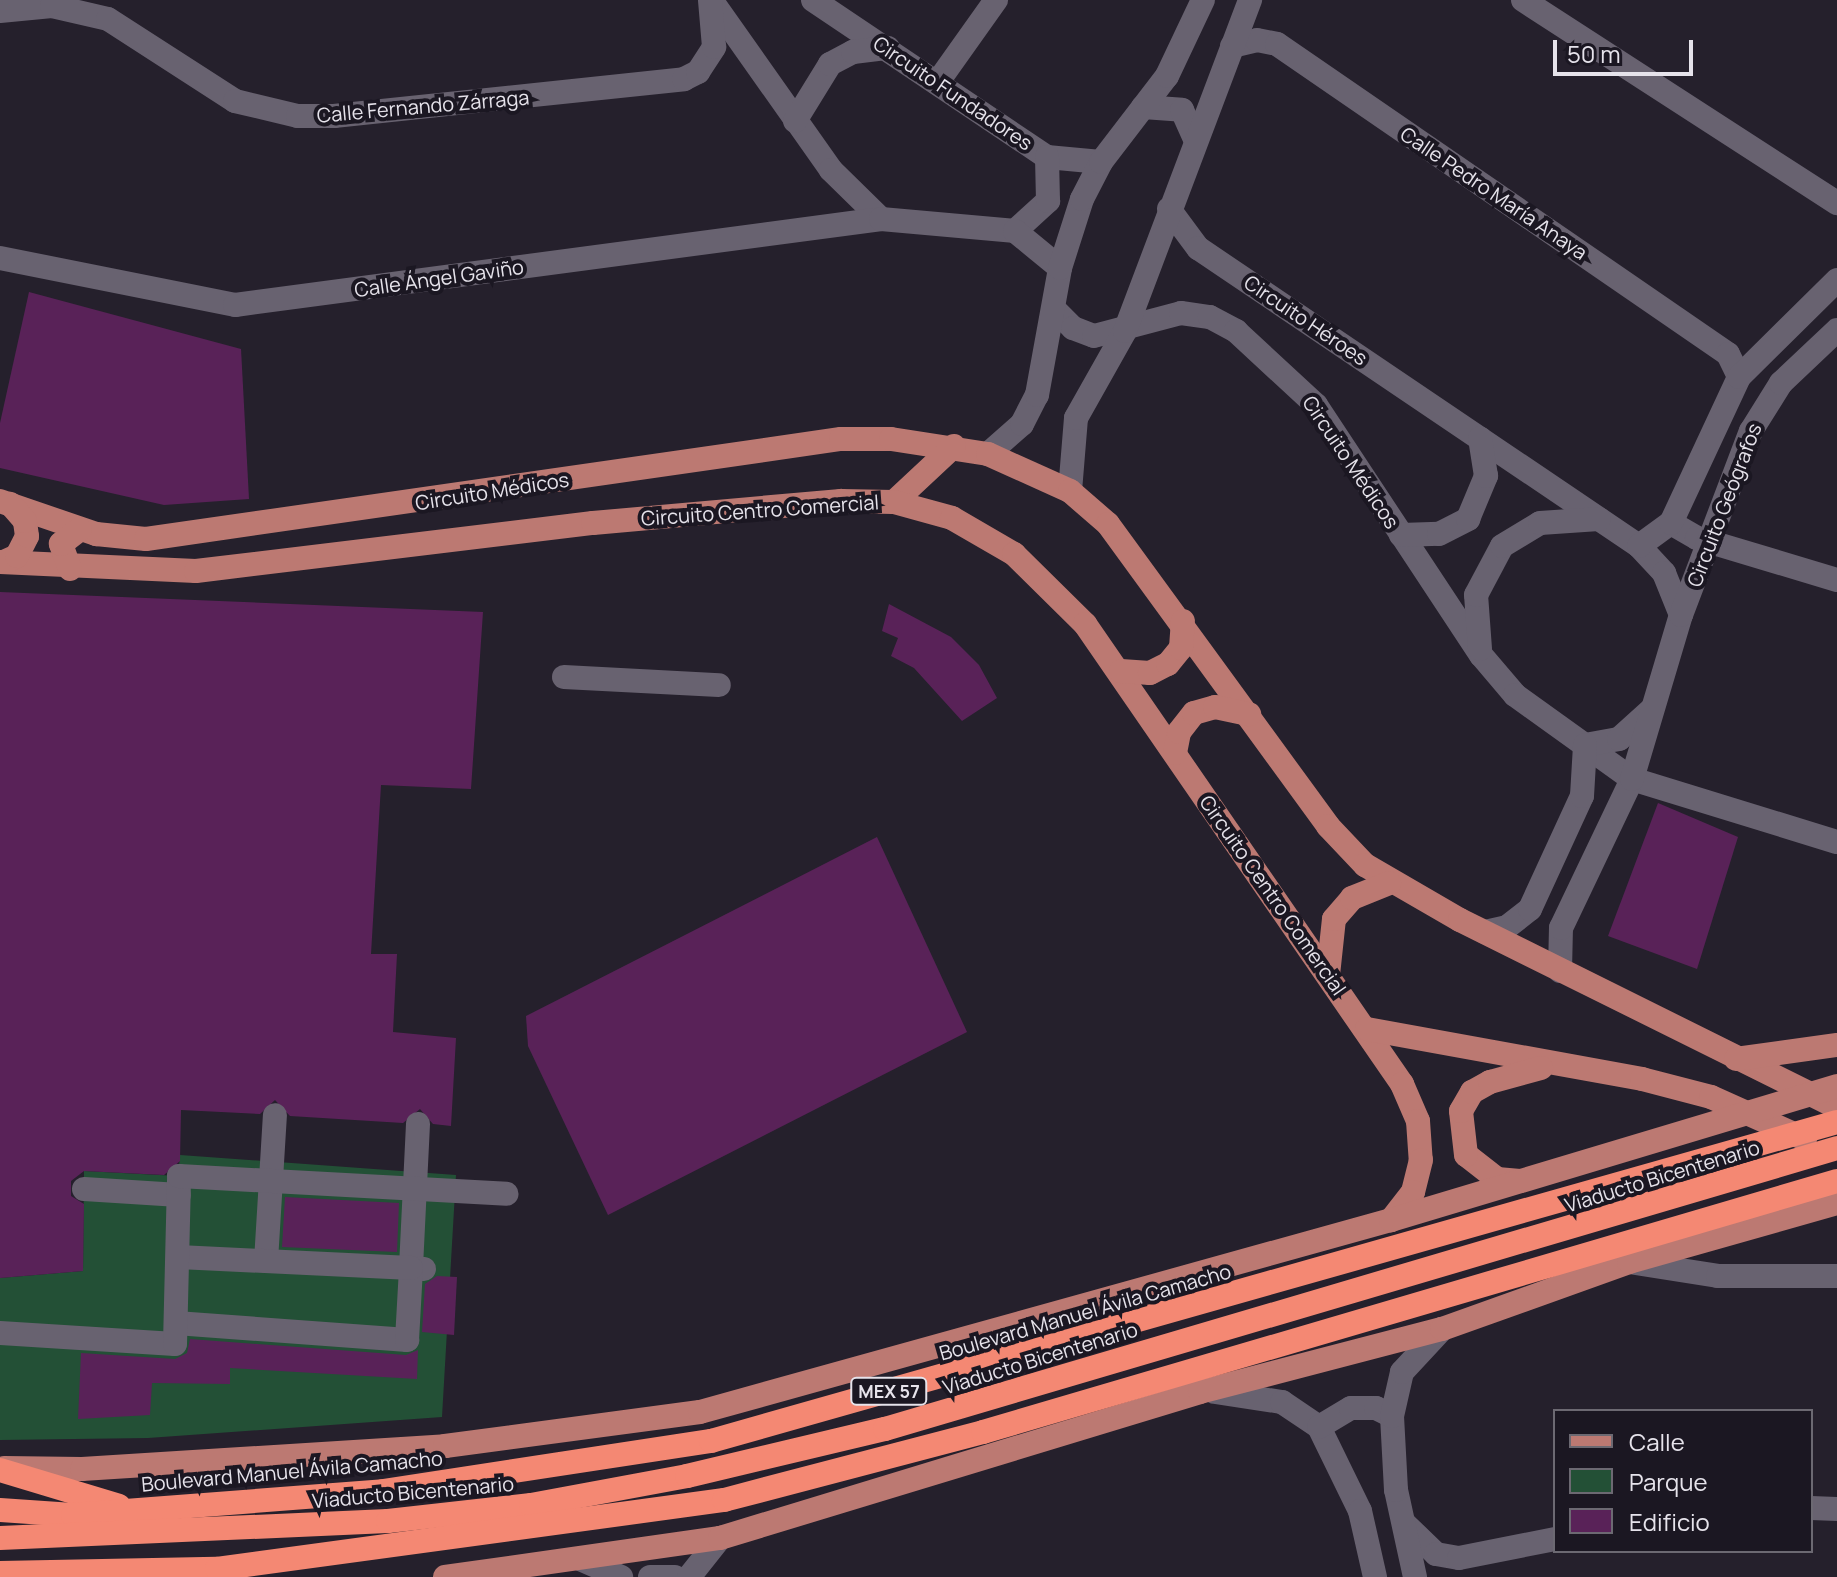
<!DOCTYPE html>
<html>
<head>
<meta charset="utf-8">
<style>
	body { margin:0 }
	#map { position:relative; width:1837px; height:1577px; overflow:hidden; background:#25202c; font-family:Manrope,sans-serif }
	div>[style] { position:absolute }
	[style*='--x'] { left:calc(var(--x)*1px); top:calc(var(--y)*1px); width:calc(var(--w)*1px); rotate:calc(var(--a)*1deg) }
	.green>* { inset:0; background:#235036 }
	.building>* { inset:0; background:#592258 }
	.minor>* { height:24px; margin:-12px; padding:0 12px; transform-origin:12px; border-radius:12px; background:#686270 }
	.major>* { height:24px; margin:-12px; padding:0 12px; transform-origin:12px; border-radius:12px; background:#bc7972 }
	.highway>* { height:24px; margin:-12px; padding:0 12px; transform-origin:12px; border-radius:12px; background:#f48873 }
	span { translate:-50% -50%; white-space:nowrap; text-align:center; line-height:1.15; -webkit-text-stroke:8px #1b1722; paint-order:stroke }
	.shield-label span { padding:2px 6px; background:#1b1722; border:2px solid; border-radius:6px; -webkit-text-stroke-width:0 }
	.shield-label { font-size:18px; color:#e6e3eb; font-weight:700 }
	.street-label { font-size:20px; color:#e6e3eb }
	.legend { position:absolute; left:1553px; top:1409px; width:260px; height:144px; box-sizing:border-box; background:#1b1722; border:2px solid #6c6972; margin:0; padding:10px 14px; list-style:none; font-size:24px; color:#e6e3eb }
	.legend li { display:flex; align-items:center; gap:16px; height:40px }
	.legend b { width:40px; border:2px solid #6c6972 }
	.scale { position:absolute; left:1553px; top:40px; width:140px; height:36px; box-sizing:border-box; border:4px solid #e6e3eb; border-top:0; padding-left:10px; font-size:24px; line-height:28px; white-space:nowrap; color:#e6e3eb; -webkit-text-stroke:6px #1b1722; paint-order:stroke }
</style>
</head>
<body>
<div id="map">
	<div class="green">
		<div style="clip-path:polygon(180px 1155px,456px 1175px,442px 1417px,148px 1438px,0 1440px,0 1278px,83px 1271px,84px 1171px,178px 1176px)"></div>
	</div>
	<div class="building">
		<div style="clip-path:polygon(29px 292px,241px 349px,249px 499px,164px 505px,0 468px,0 423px)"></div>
		<div style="clip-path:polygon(0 592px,483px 612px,471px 789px,381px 785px,371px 954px,397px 954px,393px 1032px,456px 1038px,451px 1126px,433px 1124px,420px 1109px,403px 1123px,290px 1116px,275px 1100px,260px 1114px,181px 1110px,180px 1161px,164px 1175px,84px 1171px,71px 1181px,71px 1196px,84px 1204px,83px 1271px,0 1278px)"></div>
		<div style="clip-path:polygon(889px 604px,951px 637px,979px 665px,997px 698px,962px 721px,914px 668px,891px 656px,898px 638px,882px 631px)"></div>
		<div style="clip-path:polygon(1658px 803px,1738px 837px,1697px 969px,1608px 936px)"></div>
		<div style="clip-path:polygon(877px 837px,967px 1032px,608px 1215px,528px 1046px,526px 1016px)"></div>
		<div style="clip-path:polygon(285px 1197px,399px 1203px,397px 1252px,282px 1247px)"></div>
		<div style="clip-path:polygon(437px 1276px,457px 1277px,454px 1335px,422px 1332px,425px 1284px)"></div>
		<div style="clip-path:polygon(190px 1339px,406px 1355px,418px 1350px,417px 1379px,230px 1368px,230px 1384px,152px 1383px,150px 1415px,78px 1419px,81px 1353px,175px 1359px,187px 1353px)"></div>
	</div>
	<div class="minor">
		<div style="--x:813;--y:0;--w:282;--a:33.9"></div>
		<div style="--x:1047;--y:157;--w:54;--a:5.3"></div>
		<div style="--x:1523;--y:0;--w:374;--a:32.9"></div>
		<div style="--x:714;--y:4;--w:203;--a:54.8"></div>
		<div style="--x:831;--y:170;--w:70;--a:44.4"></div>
		<div style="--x:0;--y:11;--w:52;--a:-5.5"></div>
		<div style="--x:52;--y:6;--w:57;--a:13.1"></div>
		<div style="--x:108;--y:19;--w:151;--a:32.8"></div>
		<div style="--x:235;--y:101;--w:65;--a:13.4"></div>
		<div style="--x:298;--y:116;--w:36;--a:0"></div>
		<div style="--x:334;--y:116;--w:352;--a:-6"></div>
		<div style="--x:684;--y:79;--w:16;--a:-27"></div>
		<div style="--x:698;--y:72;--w:30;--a:-57"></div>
		<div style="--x:714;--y:47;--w:47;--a:-94.9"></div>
		<div style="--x:1232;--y:46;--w:26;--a:-13"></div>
		<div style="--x:1257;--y:40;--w:20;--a:11"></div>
		<div style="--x:1277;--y:44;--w:547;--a:34.5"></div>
		<div style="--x:1728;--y:354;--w:25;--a:64"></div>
		<div style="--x:937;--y:83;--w:102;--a:-54.6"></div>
		<div style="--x:1143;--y:107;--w:39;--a:4"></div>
		<div style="--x:1182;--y:110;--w:30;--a:66"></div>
		<div style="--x:795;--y:121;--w:67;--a:-58.4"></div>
		<div style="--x:830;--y:64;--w:26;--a:-28"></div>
		<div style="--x:853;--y:52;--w:35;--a:-7"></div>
		<div style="--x:1169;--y:209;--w:49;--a:53.4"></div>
		<div style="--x:1198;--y:248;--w:532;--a:34.05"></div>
		<div style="--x:1639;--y:546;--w:37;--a:47"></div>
		<div style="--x:1664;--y:573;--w:45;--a:68"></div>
		<div style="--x:1015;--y:231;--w:45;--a:-42.3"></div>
		<div style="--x:1048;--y:201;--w:44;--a:-91.3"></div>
		<div style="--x:0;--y:258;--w:240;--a:11.3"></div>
		<div style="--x:235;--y:305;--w:652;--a:-7.58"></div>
		<div style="--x:881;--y:219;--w:135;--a:5.1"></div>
		<div style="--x:1015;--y:231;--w:58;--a:39.4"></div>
		<div style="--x:1056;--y:311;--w:24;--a:45"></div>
		<div style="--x:1073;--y:328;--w:22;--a:21"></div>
		<div style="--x:1094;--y:336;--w:90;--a:-14.8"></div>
		<div style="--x:1181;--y:313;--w:29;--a:8"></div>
		<div style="--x:1210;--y:317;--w:30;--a:28"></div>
		<div style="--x:1236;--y:331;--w:109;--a:42.8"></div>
		<div style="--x:1316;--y:405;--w:300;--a:56.6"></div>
		<div style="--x:1481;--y:655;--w:52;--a:49.6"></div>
		<div style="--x:1515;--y:695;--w:144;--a:35.7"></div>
		<div style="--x:1632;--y:779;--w:214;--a:17.1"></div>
		<div style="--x:988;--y:454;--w:45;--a:-41.4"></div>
		<div style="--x:1022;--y:424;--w:33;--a:-63"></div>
		<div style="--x:1037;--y:395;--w:129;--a:-79.7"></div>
		<div style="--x:1060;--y:268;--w:72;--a:-72.3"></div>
		<div style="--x:1082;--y:199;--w:42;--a:-62.8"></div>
		<div style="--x:1101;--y:162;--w:108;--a:-52.5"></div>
		<div style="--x:1167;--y:76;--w:84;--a:-64.7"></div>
		<div style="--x:1070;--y:491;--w:73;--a:-85.3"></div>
		<div style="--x:1076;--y:418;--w:100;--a:-60.6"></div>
		<div style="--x:1125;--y:331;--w:354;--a:-69.3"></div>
		<div style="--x:1671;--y:523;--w:30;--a:30"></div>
		<div style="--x:1697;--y:538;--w:146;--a:16.7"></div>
		<div style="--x:1401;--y:535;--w:38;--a:-2"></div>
		<div style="--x:1439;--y:534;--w:33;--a:-27"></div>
		<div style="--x:1468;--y:519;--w:47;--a:-67.3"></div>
		<div style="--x:1486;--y:476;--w:38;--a:-99"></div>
		<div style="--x:1639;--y:546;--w:39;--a:-36"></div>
		<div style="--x:1671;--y:523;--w:161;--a:-65"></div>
		<div style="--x:1739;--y:377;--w:138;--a:-44.7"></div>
		<div style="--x:1480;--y:649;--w:54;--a:-94.2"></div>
		<div style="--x:1476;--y:595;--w:55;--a:-62"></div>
		<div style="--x:1502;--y:546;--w:44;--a:-31.2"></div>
		<div style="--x:1540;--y:523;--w:59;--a:-3.9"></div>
		<div style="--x:564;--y:677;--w:155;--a:3"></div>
		<div style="--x:1585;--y:745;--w:35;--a:-10"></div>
		<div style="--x:1619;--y:739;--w:43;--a:-42.2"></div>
		<div style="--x:1485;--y:932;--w:23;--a:-13"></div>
		<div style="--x:1507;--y:927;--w:29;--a:-38"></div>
		<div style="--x:1530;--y:909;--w:124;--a:-65.3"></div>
		<div style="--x:1582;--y:796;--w:51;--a:-86.6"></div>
		<div style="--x:1560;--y:971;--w:43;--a:-88.7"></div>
		<div style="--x:1561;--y:928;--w:165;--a:-64.5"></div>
		<div style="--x:1632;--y:779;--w:171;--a:-73.4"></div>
		<div style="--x:1681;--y:615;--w:197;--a:-69.2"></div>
		<div style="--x:1751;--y:431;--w:57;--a:-58"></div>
		<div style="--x:1781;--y:383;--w:77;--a:-43.4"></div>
		<div style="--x:418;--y:1124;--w:144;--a:92.8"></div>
		<div style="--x:411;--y:1268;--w:13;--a:4"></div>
		<div style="--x:84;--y:1189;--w:95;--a:3.6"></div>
		<div style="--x:266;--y:1261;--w:146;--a:-86.5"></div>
		<div style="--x:1629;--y:1262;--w:90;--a:8.9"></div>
		<div style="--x:1718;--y:1276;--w:119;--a:0"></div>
		<div style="--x:176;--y:1323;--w:232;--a:4.2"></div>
		<div style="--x:407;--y:1340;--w:72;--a:-86.8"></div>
		<div style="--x:411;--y:1268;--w:233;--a:-177.3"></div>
		<div style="--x:0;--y:1333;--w:175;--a:3.6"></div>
		<div style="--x:175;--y:1344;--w:168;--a:-88.6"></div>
		<div style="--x:179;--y:1176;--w:328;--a:3.1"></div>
		<div style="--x:1215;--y:1392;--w:68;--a:8.5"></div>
		<div style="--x:1282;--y:1402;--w:45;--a:34"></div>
		<div style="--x:1319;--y:1427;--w:93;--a:64"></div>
		<div style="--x:1360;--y:1511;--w:68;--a:77.2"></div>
		<div style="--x:1319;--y:1427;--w:37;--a:-31"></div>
		<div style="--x:1351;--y:1408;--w:25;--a:0"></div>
		<div style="--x:1376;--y:1408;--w:18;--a:27"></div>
		<div style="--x:1811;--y:1508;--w:26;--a:2"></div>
		<div style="--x:1405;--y:1524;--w:43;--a:44.1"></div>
		<div style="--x:1436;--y:1554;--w:23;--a:10"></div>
		<div style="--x:1459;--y:1558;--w:98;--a:-11.2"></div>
		<div style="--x:580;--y:1559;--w:45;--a:23.7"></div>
		<div style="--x:650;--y:1577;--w:25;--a:0"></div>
		<div style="--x:689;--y:1577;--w:50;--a:-51.5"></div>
		<div style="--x:1415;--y:1577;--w:89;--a:-102.3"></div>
		<div style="--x:1396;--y:1490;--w:74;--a:-93.1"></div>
		<div style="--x:1392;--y:1416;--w:45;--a:-77.2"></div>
		<div style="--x:1402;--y:1372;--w:59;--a:-47.1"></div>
	</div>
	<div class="major">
		<div style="--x:0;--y:501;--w:102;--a:19"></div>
		<div style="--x:96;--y:534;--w:50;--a:5.7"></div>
		<div style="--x:146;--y:539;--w:702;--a:-8.19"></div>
		<div style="--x:841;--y:439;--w:50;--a:0"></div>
		<div style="--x:891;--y:439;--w:98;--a:8.8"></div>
		<div style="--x:988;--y:454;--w:90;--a:24.3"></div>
		<div style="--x:1070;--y:491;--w:50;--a:41"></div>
		<div style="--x:1108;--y:524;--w:374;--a:53.9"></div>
		<div style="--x:1328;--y:826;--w:54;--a:46.5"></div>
		<div style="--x:1365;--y:865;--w:110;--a:30.1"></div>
		<div style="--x:1460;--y:920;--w:421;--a:26.4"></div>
		<div style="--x:894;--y:502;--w:82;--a:-43"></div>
		<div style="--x:0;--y:562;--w:196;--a:2.6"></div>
		<div style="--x:196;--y:571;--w:400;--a:-6.9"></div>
		<div style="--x:593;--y:523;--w:249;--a:-5.1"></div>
		<div style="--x:841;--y:501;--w:53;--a:1.1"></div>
		<div style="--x:894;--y:502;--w:60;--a:15.4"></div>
		<div style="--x:952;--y:518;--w:72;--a:30.1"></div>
		<div style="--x:1014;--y:554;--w:100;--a:44.6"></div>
		<div style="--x:1085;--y:624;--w:559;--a:55.43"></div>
		<div style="--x:1402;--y:1084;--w:40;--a:66.6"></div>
		<div style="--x:1418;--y:1121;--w:39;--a:86"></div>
		<div style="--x:1421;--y:1160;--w:33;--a:104"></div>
		<div style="--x:1413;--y:1192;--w:36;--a:128"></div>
		<div style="--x:4;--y:562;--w:14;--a:-25"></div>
		<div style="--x:17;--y:556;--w:22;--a:-63"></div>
		<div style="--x:27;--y:536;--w:15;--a:-98"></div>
		<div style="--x:25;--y:521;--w:23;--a:-131"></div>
		<div style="--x:70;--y:569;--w:27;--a:-110"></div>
		<div style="--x:61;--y:544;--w:24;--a:-38"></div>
		<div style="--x:1121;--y:671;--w:29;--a:4"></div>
		<div style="--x:1150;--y:673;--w:20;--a:-27"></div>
		<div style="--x:1168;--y:664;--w:21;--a:-51"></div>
		<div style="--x:1181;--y:648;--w:27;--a:-86"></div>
		<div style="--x:1175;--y:753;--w:21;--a:-79"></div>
		<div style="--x:1179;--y:732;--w:24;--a:-52"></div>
		<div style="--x:1194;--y:713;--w:22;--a:-16"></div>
		<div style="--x:1215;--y:707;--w:35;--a:12"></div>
		<div style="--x:1328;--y:975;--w:56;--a:-83.9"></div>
		<div style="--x:1334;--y:919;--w:28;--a:-49"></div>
		<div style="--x:1352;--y:898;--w:40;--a:-22"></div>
		<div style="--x:1367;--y:1029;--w:280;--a:10.3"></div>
		<div style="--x:1642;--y:1079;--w:71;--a:14.6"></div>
		<div style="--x:1711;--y:1097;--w:103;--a:24.1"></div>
		<div style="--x:1736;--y:1059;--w:102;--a:-7.9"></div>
		<div style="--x:1520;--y:1181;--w:23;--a:-175"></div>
		<div style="--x:1497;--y:1179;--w:39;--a:-142"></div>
		<div style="--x:1466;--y:1155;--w:44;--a:-96.5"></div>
		<div style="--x:1461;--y:1111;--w:22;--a:-60"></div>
		<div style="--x:1472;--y:1092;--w:21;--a:-29"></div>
		<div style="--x:1490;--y:1082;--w:53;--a:-15.4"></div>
		<div style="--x:4;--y:1468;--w:78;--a:0.7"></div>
		<div style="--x:82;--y:1469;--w:364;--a:-3.6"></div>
		<div style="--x:445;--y:1446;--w:257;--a:-7.6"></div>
		<div style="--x:700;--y:1412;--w:717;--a:-15.53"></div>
		<div style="--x:1391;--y:1220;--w:466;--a:-16.7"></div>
		<div style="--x:445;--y:1577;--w:278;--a:-8.1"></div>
		<div style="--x:720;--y:1538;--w:502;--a:-16.92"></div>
		<div style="--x:1200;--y:1392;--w:250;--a:-14.6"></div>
		<div style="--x:1442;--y:1329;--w:199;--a:-19.7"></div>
		<div style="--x:1629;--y:1262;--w:216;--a:-15.8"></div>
	</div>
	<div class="highway">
		<div style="--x:0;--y:1470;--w:124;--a:16.8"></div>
		<div style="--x:0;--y:1510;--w:73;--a:3.9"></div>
		<div style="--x:73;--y:1515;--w:311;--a:-4.4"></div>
		<div style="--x:383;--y:1491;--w:332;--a:-8.7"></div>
		<div style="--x:711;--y:1441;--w:1170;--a:-15.82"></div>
		<div style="--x:0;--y:1538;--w:388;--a:-2.5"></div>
		<div style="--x:388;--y:1521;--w:144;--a:-6.4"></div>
		<div style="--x:531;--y:1505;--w:159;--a:-10.5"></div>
		<div style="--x:687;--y:1476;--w:204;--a:-13.4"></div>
		<div style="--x:885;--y:1429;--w:993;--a:-16.44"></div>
		<div style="--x:0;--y:1573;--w:217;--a:-1.1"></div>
		<div style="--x:217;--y:1569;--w:512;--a:-7.75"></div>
		<div style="--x:724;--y:1500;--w:268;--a:-14.7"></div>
		<div style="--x:983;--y:1432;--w:890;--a:-16.38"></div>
	</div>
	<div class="shield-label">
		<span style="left:889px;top:1391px">MEX 57</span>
	</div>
	<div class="street-label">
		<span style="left:953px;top:93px;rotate:34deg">Circuito Fundadores</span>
		<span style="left:423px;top:106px;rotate:-5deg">Calle Fernando Zárraga</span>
		<span style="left:1494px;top:193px;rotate:34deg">Calle Pedro María Anaya</span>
		<span style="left:439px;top:278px;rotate:-8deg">Calle Ángel Gaviño</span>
		<span style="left:1306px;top:320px;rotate:34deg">Circuito Héroes</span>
		<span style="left:1351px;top:462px;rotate:56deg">Circuito Médicos</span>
		<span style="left:492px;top:491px;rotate:-9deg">Circuito Médicos</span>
		<span style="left:1724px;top:505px;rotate:-69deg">Circuito Geógrafos</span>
		<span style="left:760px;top:510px;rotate:-4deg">Circuito Centro Comercial</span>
		<span style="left:1273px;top:895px;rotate:55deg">Circuito Centro Comercial</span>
		<span style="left:1662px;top:1176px;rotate:-17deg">Viaducto Bicentenario</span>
		<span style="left:1085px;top:1312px;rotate:-16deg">Boulevard Manuel Ávila Camacho</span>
		<span style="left:1040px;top:1358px;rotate:-17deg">Viaducto Bicentenario</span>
		<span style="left:292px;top:1471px;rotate:-5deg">Boulevard Manuel Ávila Camacho</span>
		<span style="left:413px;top:1492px;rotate:-5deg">Viaducto Bicentenario</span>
	</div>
	<ul class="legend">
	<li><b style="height:10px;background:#bc7972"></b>Calle</li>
	<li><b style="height:22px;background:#235036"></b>Parque</li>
	<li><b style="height:22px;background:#592258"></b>Edificio</li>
	</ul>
	<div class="scale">50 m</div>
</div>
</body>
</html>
